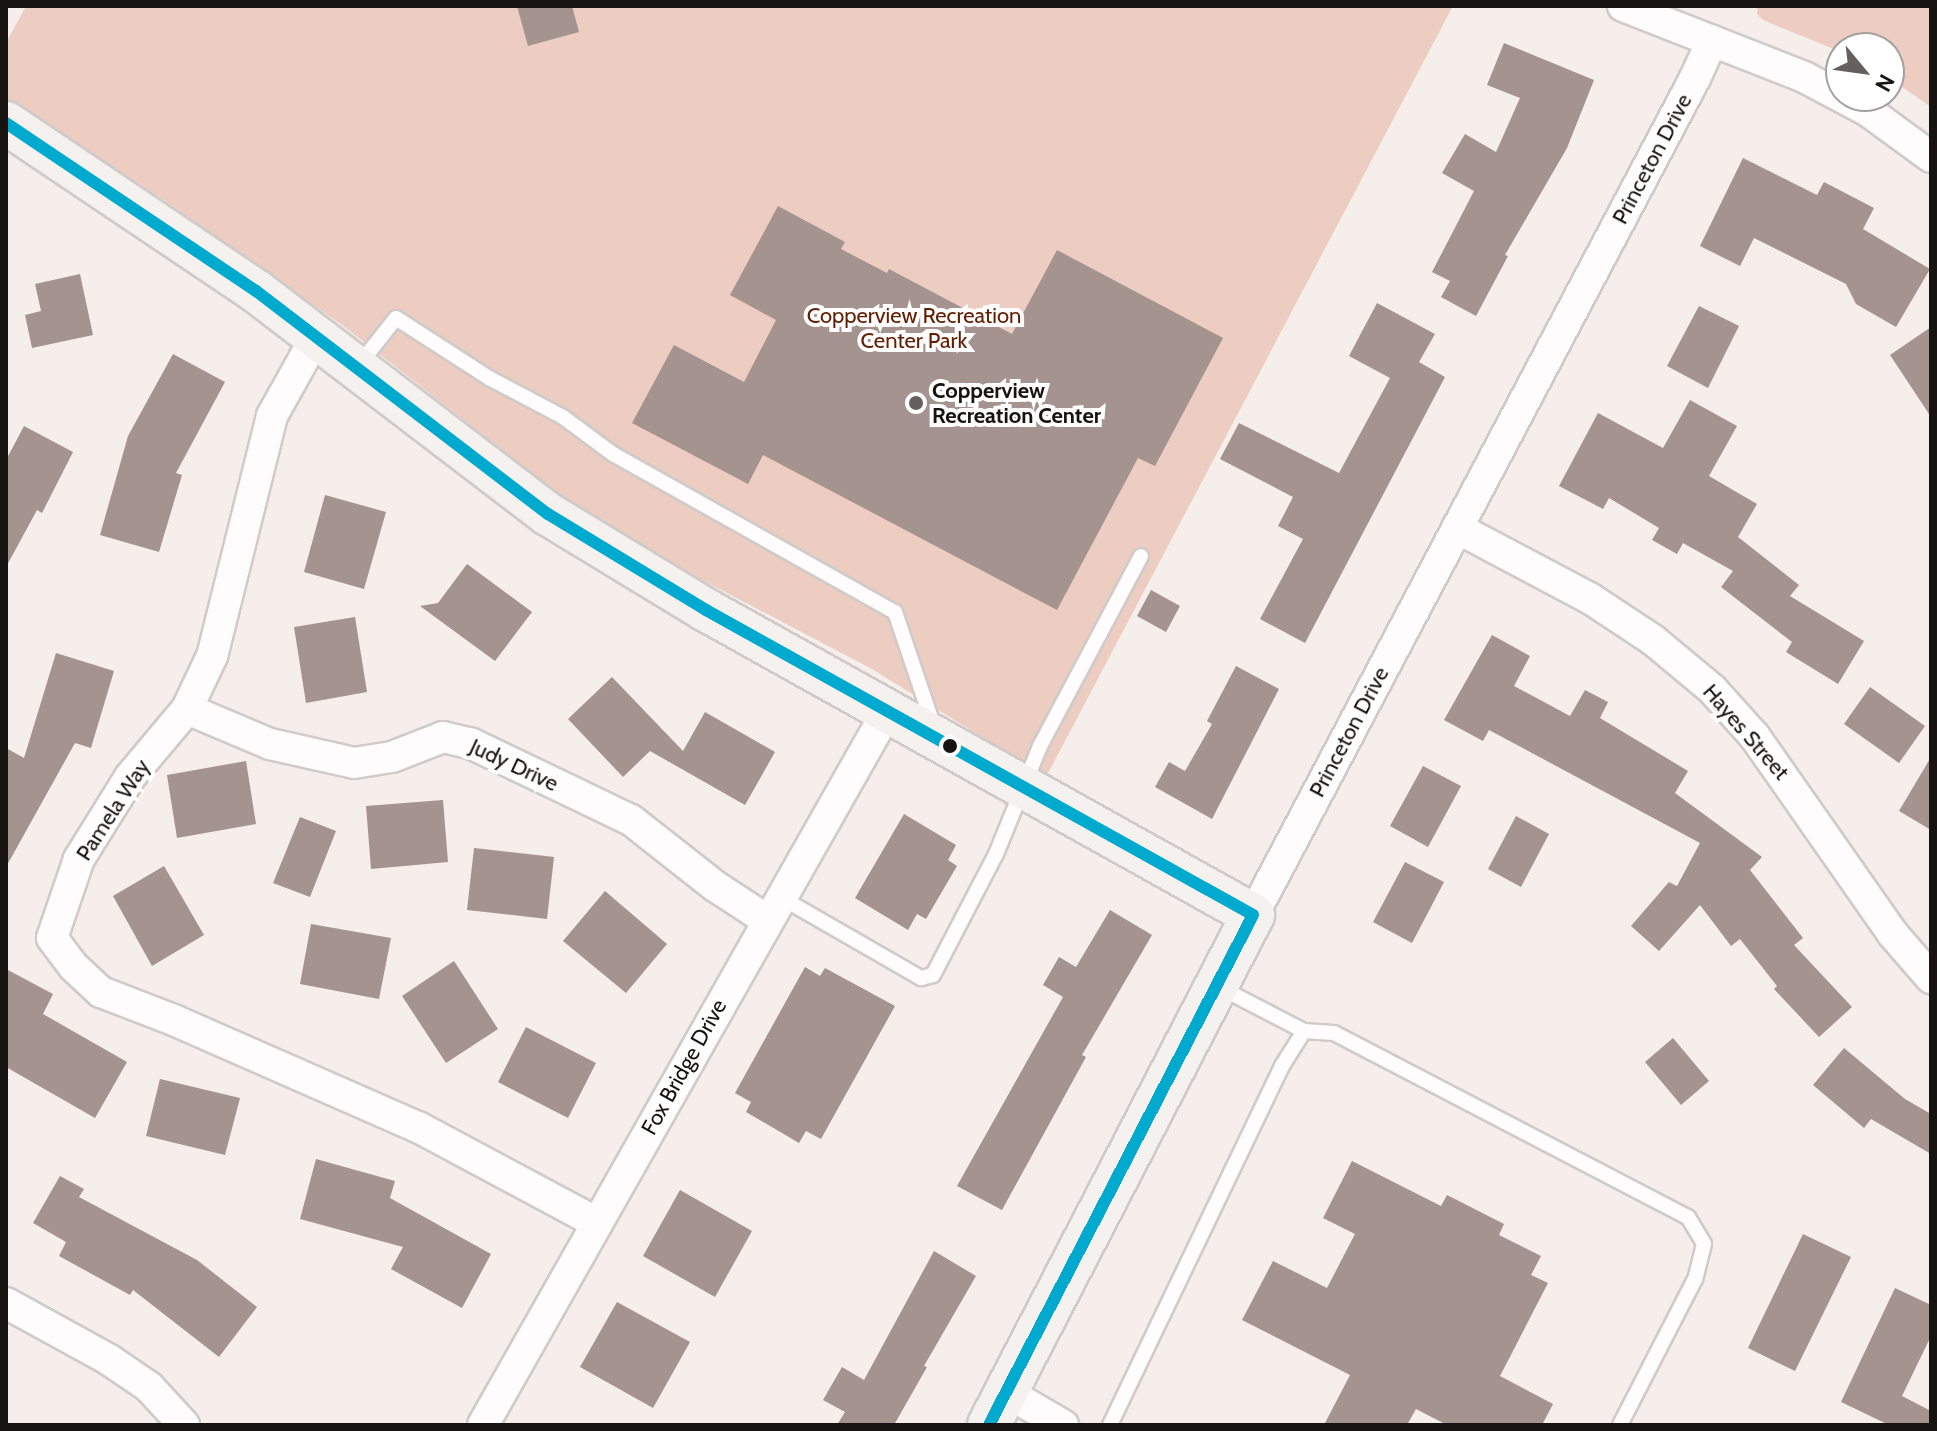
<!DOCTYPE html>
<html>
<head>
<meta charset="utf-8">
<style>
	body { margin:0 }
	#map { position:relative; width:1937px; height:1431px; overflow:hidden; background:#f5eeeb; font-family:Cabin,sans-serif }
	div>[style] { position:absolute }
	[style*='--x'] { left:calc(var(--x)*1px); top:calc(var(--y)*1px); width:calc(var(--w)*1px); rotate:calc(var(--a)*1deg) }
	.green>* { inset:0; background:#edccc1 }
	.building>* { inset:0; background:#a4938e }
	.roads { filter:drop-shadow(2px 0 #d0cbc8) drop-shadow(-2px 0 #d0cbc8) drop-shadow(0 2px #d0cbc8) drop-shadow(0 -2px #d0cbc8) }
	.lane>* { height:14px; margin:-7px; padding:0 7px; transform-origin:7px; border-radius:7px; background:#fefcfc }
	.street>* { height:30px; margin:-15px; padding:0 15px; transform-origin:15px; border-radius:15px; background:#fefcfc }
	.secondary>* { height:42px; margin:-21px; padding:0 21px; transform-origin:21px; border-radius:21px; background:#f4f1ef }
	.bus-1>* { height:12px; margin:-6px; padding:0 6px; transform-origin:6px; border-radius:6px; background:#00a9ce }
	.dots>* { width:22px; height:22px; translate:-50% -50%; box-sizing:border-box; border:4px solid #fff; border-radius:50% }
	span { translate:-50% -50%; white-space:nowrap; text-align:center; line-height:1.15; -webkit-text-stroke:8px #fff; paint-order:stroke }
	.street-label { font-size:22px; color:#171311 }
	.park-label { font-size:22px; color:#631e02 }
	.poi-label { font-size:22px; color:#171311; font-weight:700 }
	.left { translate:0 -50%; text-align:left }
	.frame { position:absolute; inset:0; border:8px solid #171311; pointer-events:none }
	.north { position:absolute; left:1825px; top:32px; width:80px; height:80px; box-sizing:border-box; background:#fff; border:2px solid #a2a1a0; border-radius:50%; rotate:119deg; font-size:22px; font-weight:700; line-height:32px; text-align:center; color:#171311 }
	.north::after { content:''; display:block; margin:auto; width:28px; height:36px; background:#65605d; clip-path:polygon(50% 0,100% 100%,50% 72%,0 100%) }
</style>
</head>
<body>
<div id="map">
	<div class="green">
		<div style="clip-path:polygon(26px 6px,1453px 6px,1046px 777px,872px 669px,643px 549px,569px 502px,342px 325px,165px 201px,6px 101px,6px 43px)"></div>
		<div style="clip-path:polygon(1758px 6px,1931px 6px,1931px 107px,1889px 78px,1889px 48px,1841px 48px,1841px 52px,1763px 20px,1757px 14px)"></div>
	</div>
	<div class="building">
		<div style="clip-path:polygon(517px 6px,572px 6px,579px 32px,528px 46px)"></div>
		<div style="clip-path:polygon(1504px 43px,1594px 80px,1567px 148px,1505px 255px,1508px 256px,1476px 316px,1441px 297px,1450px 281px,1432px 272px,1474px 191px,1442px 173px,1465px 134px,1496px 152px,1520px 98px,1487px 85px)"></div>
		<div style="clip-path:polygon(1743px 158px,1817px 195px,1824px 182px,1874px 208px,1863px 229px,1930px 269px,1896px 327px,1856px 304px,1846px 284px,1754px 238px,1740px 266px,1700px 246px)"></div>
		<div style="clip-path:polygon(778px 206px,845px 242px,841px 249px,887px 273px,889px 269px,1012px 334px,1057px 250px,1223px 338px,1155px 466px,1138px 458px,1057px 610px,763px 455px,748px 484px,632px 423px,674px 345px,744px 382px,776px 320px,730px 295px)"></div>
		<div style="clip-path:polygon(80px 274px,93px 335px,32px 348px,25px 315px,41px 311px,35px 284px)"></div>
		<div style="clip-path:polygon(1377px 303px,1435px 334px,1419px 362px,1445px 377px,1305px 643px,1260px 619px,1303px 539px,1278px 526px,1293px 497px,1220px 459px,1239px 423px,1339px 473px,1390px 378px,1349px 356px)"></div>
		<div style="clip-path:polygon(1699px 306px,1739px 326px,1708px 388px,1667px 366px)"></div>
		<div style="clip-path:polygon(1931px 327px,1931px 417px,1890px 355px)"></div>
		<div style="clip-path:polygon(173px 354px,225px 382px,176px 473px,182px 475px,159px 552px,100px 535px,128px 436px)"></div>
		<div style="clip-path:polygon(1690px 400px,1737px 426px,1709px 476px,1757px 504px,1738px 537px,1799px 585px,1790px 596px,1864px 641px,1838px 684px,1786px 652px,1792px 642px,1721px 587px,1733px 571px,1683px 543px,1677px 554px,1652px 540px,1659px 528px,1609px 498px,1603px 509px,1559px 486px,1598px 413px,1663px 448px)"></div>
		<div style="clip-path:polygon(24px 426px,73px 452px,42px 513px,37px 510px,6px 567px,6px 460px)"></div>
		<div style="clip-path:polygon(325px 495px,386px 512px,364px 589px,304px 572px)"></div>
		<div style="clip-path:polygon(467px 564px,532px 612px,495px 661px,420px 606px,438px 603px)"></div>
		<div style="clip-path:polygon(1151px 590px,1180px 606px,1166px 632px,1137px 616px)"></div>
		<div style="clip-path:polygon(355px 617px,367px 692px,306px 703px,294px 627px)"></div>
		<div style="clip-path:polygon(1492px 635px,1530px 656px,1514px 686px,1570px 716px,1585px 690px,1608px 702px,1600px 718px,1688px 771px,1675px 793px,1762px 857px,1750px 870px,1803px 938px,1794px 945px,1852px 1007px,1819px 1037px,1774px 989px,1777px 986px,1740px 939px,1731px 946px,1700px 905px,1659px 951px,1631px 926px,1669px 882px,1677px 886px,1700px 843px,1489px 730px,1483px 741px,1444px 720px)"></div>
		<div style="clip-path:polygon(56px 653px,114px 671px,91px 748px,75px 743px,6px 867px,6px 748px,24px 758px)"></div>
		<div style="clip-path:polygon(1236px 666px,1279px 689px,1212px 819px,1155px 787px,1169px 762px,1185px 771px,1212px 724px,1207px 721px)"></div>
		<div style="clip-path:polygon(612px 677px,683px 751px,705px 712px,775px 752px,745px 805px,650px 751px,623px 777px,568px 719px)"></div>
		<div style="clip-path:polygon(1870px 687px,1925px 726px,1899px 763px,1844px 724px)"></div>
		<div style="clip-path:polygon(1931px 757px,1931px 830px,1899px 811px)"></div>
		<div style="clip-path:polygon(246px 761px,256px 824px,177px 838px,167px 775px)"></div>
		<div style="clip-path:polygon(1423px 766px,1461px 786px,1428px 847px,1390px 826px)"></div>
		<div style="clip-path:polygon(443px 800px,448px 862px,371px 869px,366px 806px)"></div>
		<div style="clip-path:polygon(904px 814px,956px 845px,948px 860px,957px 866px,926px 919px,917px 914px,908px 930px,855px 898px)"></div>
		<div style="clip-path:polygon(1516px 816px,1549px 834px,1521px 887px,1488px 869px)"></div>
		<div style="clip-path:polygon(300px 817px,336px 831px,310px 897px,273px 883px)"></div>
		<div style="clip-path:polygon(474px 848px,554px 857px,547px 919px,467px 910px)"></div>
		<div style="clip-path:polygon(1405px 862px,1444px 882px,1412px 943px,1373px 922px)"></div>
		<div style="clip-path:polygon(164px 866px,204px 935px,152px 966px,113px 896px)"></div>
		<div style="clip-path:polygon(605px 891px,667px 944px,626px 993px,563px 941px)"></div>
		<div style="clip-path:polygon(1110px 910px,1152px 935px,1082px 1055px,1086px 1057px,1002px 1210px,957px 1186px,1063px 997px,1043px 985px,1059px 957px,1076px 967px)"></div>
		<div style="clip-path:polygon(311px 924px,391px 938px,379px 999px,300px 984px)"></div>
		<div style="clip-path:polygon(454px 961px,498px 1029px,446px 1063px,402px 996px)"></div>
		<div style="clip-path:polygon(805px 967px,820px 976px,825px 968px,895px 1006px,821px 1139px,806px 1131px,799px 1143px,746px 1112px,751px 1102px,735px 1093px)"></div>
		<div style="clip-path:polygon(6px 969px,53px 994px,43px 1014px,127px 1062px,95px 1118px,6px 1067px)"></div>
		<div style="clip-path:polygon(526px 1027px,596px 1063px,568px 1118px,498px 1082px)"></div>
		<div style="clip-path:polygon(1673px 1038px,1709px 1081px,1681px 1105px,1645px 1062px)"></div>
		<div style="clip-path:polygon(1844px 1048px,1905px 1099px,1931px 1114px,1931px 1154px,1871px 1119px,1864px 1128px,1813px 1085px)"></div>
		<div style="clip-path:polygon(160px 1079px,240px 1098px,225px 1155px,146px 1136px)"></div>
		<div style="clip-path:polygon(316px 1159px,395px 1181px,390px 1198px,491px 1254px,462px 1308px,391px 1269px,403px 1247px,300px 1219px)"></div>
		<div style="clip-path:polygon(1352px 1161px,1441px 1206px,1447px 1195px,1504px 1224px,1499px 1235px,1541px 1256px,1531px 1275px,1548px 1283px,1500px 1376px,1553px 1404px,1542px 1425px,1447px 1425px,1416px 1409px,1407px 1425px,1324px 1425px,1350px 1375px,1242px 1320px,1273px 1261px,1327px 1288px,1355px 1234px,1323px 1218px)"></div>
		<div style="clip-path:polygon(60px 1176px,84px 1189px,79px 1197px,197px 1260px,257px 1307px,219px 1357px,133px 1290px,130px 1295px,59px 1256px,66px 1242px,33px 1223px)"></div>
		<div style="clip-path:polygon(680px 1190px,752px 1231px,715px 1297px,643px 1256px)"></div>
		<div style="clip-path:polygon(1803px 1234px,1851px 1257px,1795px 1371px,1748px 1348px)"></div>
		<div style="clip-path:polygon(934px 1251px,976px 1276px,924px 1366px,927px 1367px,894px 1425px,837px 1425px,845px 1412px,823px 1400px,842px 1367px,864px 1380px)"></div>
		<div style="clip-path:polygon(1895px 1288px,1931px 1305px,1931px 1336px,1902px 1396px,1931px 1411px,1931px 1425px,1889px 1425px,1841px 1402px)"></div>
		<div style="clip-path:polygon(617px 1302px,690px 1342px,653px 1408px,580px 1367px)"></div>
	</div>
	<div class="roads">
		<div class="lane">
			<div style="--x:358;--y:366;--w:61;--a:-51.6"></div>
			<div style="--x:396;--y:318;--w:111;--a:32.8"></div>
			<div style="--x:489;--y:378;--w:84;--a:27.8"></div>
			<div style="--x:563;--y:417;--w:62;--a:36.5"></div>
			<div style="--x:613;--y:454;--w:323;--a:29.3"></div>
			<div style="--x:895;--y:612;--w:121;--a:71.3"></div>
			<div style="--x:780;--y:897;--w:163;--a:29.9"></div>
			<div style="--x:921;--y:978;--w:12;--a:-14"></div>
			<div style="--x:933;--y:975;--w:136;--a:-62.5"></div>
			<div style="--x:996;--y:854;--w:117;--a:-67.8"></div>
			<div style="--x:1040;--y:746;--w:215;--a:-62"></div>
			<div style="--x:1219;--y:987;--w:96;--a:27.4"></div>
			<div style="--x:1110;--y:1425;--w:398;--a:-64.4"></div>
			<div style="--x:1282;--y:1066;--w:41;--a:-57.8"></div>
			<div style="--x:1304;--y:1031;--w:30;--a:4"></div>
			<div style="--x:1334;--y:1033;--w:399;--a:27.5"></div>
			<div style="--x:1688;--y:1217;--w:31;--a:59"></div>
			<div style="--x:1704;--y:1244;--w:36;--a:104"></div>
			<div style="--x:1695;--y:1279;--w:164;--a:117.2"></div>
		</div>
		<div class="street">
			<div style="--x:1623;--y:6;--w:194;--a:21.4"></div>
			<div style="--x:1804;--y:77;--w:72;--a:28"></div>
			<div style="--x:1868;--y:111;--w:78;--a:36.1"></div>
			<div style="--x:317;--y:335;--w:93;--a:119.1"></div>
			<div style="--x:272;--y:416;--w:247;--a:104"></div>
			<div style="--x:212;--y:656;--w:59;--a:115.3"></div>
			<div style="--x:187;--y:709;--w:89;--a:130"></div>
			<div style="--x:130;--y:777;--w:97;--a:121.9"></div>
			<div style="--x:79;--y:859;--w:83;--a:108.9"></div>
			<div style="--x:52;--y:938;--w:36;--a:53"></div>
			<div style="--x:74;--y:967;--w:37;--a:43"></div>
			<div style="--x:101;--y:992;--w:80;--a:21.1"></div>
			<div style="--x:176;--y:1021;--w:266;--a:23.7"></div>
			<div style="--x:420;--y:1128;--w:201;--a:28.2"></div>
			<div style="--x:1457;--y:528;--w:152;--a:27.9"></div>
			<div style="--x:1591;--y:599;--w:74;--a:33.5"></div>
			<div style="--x:1653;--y:640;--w:77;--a:39.7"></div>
			<div style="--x:1712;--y:689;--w:64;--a:48.1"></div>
			<div style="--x:1755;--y:737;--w:239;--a:55"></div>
			<div style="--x:1892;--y:933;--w:60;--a:49.1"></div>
			<div style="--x:187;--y:709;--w:90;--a:22.9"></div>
			<div style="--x:270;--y:744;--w:86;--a:12.7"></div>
			<div style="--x:354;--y:763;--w:38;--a:-9"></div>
			<div style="--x:392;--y:757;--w:55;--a:-21.4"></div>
			<div style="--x:443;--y:737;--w:28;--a:13"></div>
			<div style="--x:470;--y:743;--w:178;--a:25.6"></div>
			<div style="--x:631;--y:820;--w:107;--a:38.2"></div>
			<div style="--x:715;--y:886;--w:62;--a:33.2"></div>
			<div style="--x:1253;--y:915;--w:947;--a:-62.16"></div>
			<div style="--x:1695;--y:78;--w:41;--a:-65.3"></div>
			<div style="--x:6;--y:1303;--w:116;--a:28.8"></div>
			<div style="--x:108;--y:1359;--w:50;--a:34.3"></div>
			<div style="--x:149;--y:1387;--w:52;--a:47.4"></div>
			<div style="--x:1006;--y:1392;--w:66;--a:30.1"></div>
			<div style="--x:483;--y:1425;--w:822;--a:-60.47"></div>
		</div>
		<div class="secondary">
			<div style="--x:6;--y:123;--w:301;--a:33.9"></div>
			<div style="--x:256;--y:291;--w:367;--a:37.4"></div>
			<div style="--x:548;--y:514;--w:185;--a:31.3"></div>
			<div style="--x:706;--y:610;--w:626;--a:29.14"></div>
			<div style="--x:1253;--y:915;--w:574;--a:117.37"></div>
		</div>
	</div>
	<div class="bus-1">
		<div style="--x:6;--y:123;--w:301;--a:33.9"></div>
		<div style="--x:256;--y:291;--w:367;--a:37.4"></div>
		<div style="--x:548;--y:514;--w:185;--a:31.3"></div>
		<div style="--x:706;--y:610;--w:626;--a:29.14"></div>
		<div style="--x:989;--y:1425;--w:574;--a:-62.63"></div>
	</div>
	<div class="dots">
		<div style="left:916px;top:403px;background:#65605d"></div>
		<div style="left:950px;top:746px;background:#171311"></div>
	</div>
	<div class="street-label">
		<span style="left:1652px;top:159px;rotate:-62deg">Princeton Drive</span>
		<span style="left:1349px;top:732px;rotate:-62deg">Princeton Drive</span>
		<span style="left:1746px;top:732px;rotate:49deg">Hayes Street</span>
		<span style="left:514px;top:765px;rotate:25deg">Judy Drive</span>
		<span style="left:113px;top:810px;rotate:-57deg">Pamela Way</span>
		<span style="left:684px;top:1067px;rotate:-61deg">Fox Bridge Drive</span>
	</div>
	<div class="park-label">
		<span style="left:914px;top:328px">Copperview Recreation<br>Center Park</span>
	</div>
	<div class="poi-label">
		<span class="left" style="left:932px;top:403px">Copperview<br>Recreation Center</span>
	</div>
	<div class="frame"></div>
	<div class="north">N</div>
</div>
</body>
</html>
